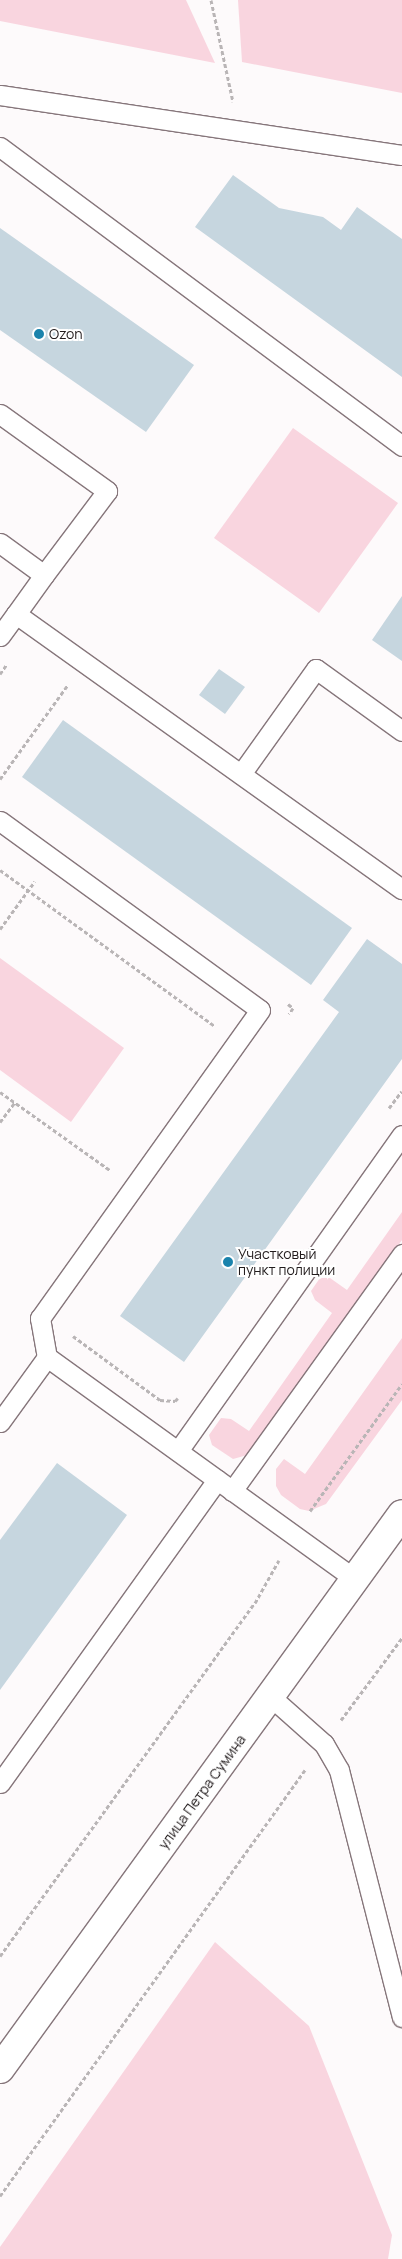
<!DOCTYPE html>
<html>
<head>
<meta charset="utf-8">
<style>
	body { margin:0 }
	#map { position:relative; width:402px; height:2259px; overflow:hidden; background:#fdfafb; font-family:Manrope,sans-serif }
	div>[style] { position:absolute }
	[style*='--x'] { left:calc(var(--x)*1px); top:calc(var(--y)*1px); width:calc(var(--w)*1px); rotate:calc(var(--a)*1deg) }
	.green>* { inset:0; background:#f9d5df }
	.building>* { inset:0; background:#c6d6df }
	.path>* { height:3px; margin-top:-1.5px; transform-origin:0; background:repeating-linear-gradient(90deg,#b9b5b6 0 4px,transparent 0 6.5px) }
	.roads { filter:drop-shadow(1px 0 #86767b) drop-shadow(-1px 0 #86767b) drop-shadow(0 1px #86767b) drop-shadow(0 -1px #86767b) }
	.lane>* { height:19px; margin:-9.5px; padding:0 9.5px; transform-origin:9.5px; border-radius:9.5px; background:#fff }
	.street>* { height:28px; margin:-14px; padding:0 14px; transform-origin:14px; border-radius:14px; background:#fff }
	.dots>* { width:14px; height:14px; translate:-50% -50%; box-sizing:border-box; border:2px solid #fff; border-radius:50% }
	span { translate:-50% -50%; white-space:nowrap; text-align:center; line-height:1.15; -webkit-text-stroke:4px #fff; paint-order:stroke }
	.poi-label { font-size:14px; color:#211b1c }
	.left { translate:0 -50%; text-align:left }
	.street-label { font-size:14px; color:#211b1c }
</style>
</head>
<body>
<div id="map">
	<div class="green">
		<div style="clip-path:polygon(0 0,186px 0,215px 63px,0 21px)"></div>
		<div style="clip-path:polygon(238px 0,402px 0,402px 93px,242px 62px)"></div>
		<div style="clip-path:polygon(293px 428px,398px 503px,319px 613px,214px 538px)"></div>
		<div style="clip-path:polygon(0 958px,124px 1048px,71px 1122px,0 1070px)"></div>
		<div style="clip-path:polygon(402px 1212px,402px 1240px,251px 1454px,233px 1459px,212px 1445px,209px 1435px,221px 1418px,231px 1419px,249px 1431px,332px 1313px,315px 1300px,311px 1291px,320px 1278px,330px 1278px,347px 1290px)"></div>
		<div style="clip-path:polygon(402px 1338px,402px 1400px,326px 1504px,309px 1511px,300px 1509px,281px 1495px,276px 1486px,276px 1469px,284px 1459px,305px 1474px)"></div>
		<div style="clip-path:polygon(215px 1942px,309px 2026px,392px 2235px,388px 2259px,0 2259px,0 2247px)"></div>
	</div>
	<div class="building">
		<div style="clip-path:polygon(233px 175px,279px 208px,323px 217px,341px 230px,357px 207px,402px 239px,402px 377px,195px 227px)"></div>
		<div style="clip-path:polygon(0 228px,194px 365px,146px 432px,0 330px)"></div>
		<div style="clip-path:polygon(402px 596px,402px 661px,372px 640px)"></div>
		<div style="clip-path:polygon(219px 669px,245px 687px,225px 714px,199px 695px)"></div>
		<div style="clip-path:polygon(63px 720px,352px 928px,311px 985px,22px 777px)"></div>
		<div style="clip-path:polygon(367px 939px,402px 964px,402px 1059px,184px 1362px,120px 1316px,339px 1012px,323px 1000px)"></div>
		<div style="clip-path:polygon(57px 1463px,127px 1515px,0 1690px,0 1540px)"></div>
	</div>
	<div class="path">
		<div style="--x:211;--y:0;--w:104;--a:77.8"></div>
		<div style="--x:0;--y:674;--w:12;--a:-55"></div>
		<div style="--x:0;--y:779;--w:115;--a:-54.2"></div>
		<div style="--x:0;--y:870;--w:266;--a:36"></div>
		<div style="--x:0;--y:929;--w:59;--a:-53.9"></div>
		<div style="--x:288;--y:1004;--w:6;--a:39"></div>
		<div style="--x:293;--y:1008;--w:7;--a:124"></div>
		<div style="--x:0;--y:1092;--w:136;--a:35.4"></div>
		<div style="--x:389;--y:1108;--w:21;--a:-53"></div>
		<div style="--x:0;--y:1122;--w:25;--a:-53"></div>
		<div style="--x:73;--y:1336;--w:108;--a:36.3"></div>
		<div style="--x:160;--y:1400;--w:15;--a:4"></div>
		<div style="--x:175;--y:1401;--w:4;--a:-45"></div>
		<div style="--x:310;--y:1511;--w:157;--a:-54.1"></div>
		<div style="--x:341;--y:1720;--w:102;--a:-53.4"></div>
		<div style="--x:0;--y:1956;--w:435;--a:-54.2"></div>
		<div style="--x:255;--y:1603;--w:49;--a:-60.8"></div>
		<div style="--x:0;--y:2196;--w:524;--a:-54.4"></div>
	</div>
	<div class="roads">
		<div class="lane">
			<div style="--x:0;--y:95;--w:406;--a:8.5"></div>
			<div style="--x:0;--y:147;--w:501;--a:36.64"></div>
			<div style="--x:0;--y:414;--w:132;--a:35.7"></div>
			<div style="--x:107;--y:491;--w:105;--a:126.9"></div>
			<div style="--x:0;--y:543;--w:54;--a:36"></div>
			<div style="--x:44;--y:575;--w:48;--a:125.7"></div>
			<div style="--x:0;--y:636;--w:27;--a:-54"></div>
			<div style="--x:16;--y:614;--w:474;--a:35.5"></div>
			<div style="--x:241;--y:774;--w:129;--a:-54.5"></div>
			<div style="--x:316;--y:669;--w:106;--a:35.8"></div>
			<div style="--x:0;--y:821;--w:321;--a:36"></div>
			<div style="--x:260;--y:1010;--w:379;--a:125.5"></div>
			<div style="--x:40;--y:1318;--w:40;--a:80"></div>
			<div style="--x:47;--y:1357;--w:381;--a:35.8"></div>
			<div style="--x:0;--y:1422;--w:80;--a:-54.1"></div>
			<div style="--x:178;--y:1451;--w:387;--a:-54.7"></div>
			<div style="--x:232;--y:1491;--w:292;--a:-54.3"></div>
			<div style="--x:271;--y:1697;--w:71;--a:41.6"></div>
			<div style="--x:324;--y:1744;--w:30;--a:60"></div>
			<div style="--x:339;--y:1770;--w:255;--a:75.7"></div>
			<div style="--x:0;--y:1783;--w:373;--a:-54.4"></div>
		</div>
		<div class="street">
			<div style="--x:0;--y:2069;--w:685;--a:-54.08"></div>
		</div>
	</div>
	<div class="dots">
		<div style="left:39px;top:334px;background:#1a83ac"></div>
		<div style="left:228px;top:1262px;background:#1a83ac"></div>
	</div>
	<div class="poi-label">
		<span class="left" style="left:49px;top:334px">Ozon</span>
		<span class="left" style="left:238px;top:1262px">Участковый<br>пункт полиции</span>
	</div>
	<div class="street-label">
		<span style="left:202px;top:1792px;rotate:-54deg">улица Петра Сумина</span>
	</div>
</div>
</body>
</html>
